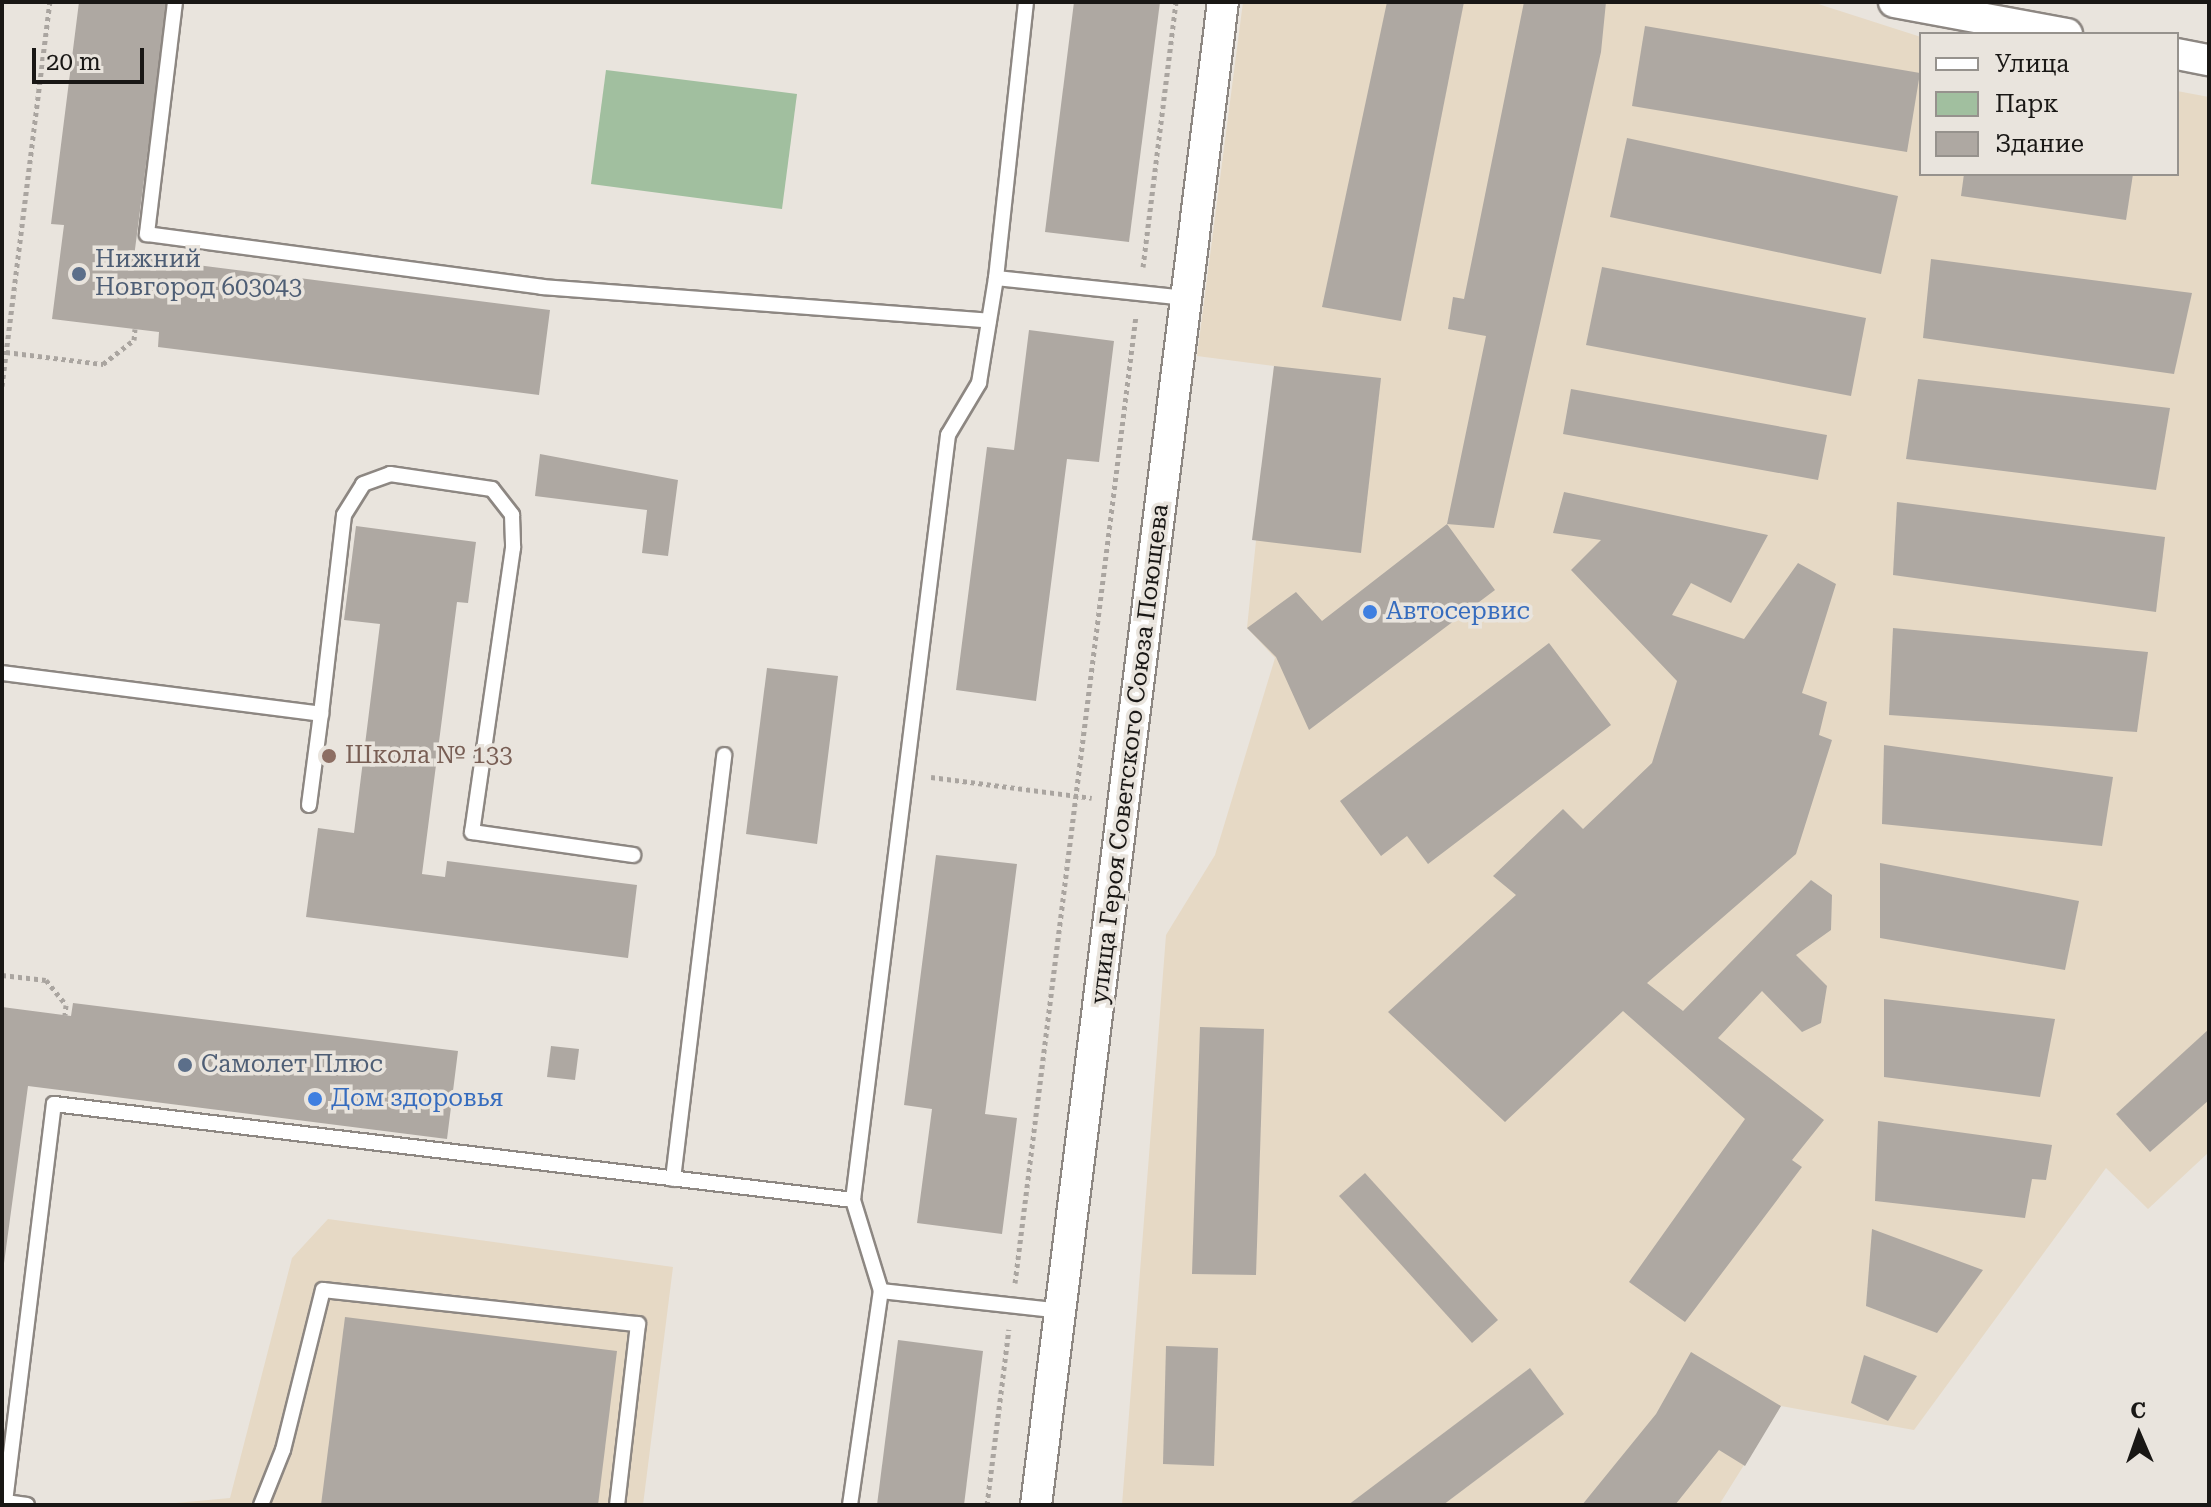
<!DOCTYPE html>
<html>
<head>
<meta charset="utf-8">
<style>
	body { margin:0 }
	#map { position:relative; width:2211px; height:1507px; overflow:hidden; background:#e9e4dd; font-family:"Roboto Serif",serif }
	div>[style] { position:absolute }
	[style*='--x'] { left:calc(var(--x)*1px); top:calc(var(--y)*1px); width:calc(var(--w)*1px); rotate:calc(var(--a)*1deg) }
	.commercial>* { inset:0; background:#e6d9c5 }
	.green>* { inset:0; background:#a1bf9f }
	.building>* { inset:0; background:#aea8a2 }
	.path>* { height:5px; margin-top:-2.5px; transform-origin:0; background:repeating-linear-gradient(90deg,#aaa5a0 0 4px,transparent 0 8px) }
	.roads { filter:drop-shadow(2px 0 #8d8782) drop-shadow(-2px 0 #8d8782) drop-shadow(0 2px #8d8782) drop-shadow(0 -2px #8d8782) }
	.lane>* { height:14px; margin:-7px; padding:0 7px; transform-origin:7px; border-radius:7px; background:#fff }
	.street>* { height:30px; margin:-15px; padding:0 15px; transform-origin:15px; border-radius:15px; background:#fff }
	.dots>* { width:22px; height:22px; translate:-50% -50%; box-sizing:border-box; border:4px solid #e9e4dd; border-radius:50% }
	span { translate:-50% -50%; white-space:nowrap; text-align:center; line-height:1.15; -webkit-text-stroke:7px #e9e4dd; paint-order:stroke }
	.service-label { font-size:24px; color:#4e5e75 }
	.left { translate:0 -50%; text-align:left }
	.shop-label { font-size:24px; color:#366cbe }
	.street-label { font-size:24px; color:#191715 }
	.education-label { font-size:24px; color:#785e54 }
	.frame { position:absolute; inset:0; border:4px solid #191715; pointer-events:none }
	.legend { position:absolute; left:1919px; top:32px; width:260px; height:144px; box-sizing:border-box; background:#e9e4dd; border:2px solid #96928d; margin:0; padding:10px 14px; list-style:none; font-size:24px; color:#191715 }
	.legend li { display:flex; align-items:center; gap:16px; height:40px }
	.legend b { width:40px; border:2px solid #96928d }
	.north { position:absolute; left:2099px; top:1395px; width:80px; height:80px; -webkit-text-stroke:6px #e9e4dd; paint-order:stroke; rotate:358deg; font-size:22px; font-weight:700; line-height:32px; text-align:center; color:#191715 }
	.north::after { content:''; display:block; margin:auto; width:28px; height:36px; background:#191715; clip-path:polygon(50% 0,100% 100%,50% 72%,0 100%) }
	.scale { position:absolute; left:32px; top:48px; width:112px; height:36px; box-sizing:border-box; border:4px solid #191715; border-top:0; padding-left:10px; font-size:24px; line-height:28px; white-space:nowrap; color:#191715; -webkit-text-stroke:6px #e9e4dd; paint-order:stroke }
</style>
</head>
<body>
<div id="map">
	<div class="commercial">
		<div style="clip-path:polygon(1243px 2px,1812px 2px,1921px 37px,1921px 174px,2177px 174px,2177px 91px,2209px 97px,2209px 1152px,2148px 1209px,2106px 1168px,1914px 1430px,1781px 1406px,1719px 1505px,1122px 1505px,1166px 935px,1215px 855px,1275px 658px,1247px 628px,1274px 366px,1197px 356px)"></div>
		<div style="clip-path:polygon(328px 1219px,673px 1267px,643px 1505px,154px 1505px,230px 1498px,292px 1258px)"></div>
	</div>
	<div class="green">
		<div style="clip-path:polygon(606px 70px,797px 94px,782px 209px,591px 184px)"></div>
	</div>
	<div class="building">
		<div style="clip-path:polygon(79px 2px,167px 2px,134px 257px,550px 310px,539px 395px,158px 347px,159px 332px,52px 319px,64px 225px,51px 224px)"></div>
		<div style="clip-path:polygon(1074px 2px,1160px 2px,1129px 242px,1045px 232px)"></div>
		<div style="clip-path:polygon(1387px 2px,1464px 2px,1401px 321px,1322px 307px)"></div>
		<div style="clip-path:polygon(1524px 2px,1606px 2px,1601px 52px,1494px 528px,1447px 524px,1486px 336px,1448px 329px,1453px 297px,1464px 299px)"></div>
		<div style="clip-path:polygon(1645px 26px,1920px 73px,1907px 152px,1632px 106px)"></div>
		<div style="clip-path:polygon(1627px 138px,1898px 196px,1881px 274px,1610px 217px)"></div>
		<div style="clip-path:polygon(1964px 174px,2133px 174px,2126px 220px,1961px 196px)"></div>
		<div style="clip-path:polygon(1931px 259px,2192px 293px,2174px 374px,1923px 338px)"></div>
		<div style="clip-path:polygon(1602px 267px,1866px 318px,1851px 396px,1586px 345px)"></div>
		<div style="clip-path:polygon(1029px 330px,1114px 341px,1099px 462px,1067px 459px,1036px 701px,956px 690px,987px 447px,1014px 450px)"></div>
		<div style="clip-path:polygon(1274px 366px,1381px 378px,1361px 553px,1252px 540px)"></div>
		<div style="clip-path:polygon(1918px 379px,2170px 408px,2156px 490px,1906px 459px)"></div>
		<div style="clip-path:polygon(1571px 389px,1827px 435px,1818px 480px,1563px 434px)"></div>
		<div style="clip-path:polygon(540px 454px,678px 480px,668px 556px,642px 553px,647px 510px,535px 496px)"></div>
		<div style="clip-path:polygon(1564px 492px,1768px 535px,1731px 603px,1691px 583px,1672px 615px,1744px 639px,1798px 563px,1836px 584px,1802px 693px,1827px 702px,1819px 735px,1832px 740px,1796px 854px,1647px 983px,1683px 1011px,1811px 880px,1832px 895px,1831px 930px,1796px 955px,1827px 986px,1821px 1023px,1802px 1032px,1762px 991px,1718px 1038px,1824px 1120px,1792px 1160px,1802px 1167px,1685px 1322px,1629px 1282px,1745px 1119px,1623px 1011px,1505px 1122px,1388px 1012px,1516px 895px,1493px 876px,1563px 809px,1583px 829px,1652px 763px,1677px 681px,1571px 570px,1601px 540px,1553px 533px)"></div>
		<div style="clip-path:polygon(1897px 502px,2165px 537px,2156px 612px,1893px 575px)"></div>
		<div style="clip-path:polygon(1447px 524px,1495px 590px,1309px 730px,1276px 657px,1247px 628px,1296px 592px,1322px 621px)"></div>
		<div style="clip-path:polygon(356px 526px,476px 542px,468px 603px,457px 602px,422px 874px,445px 877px,447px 861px,637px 885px,628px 958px,306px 917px,318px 828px,354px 833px,380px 624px,344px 620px)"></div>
		<div style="clip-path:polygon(1893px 628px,2148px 652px,2137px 732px,1889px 715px)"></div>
		<div style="clip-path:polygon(1549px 643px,1611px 725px,1428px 864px,1407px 836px,1381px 856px,1340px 801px)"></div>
		<div style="clip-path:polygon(767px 668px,838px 676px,817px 844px,746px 834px)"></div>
		<div style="clip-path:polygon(1884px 745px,2113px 777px,2102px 846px,1882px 824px)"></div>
		<div style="clip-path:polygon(936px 855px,1017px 864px,985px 1114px,1017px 1118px,1002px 1234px,917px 1223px,932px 1109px,904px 1105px)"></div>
		<div style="clip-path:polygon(1880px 863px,2079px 901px,2065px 970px,1880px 938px)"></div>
		<div style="clip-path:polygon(1884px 999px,2055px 1019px,2040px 1097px,1884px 1077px)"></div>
		<div style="clip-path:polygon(73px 1003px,458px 1051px,447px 1139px,28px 1086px,2px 1278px,2px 1007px,71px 1016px)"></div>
		<div style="clip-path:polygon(1200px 1027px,1264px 1029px,1256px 1275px,1192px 1274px)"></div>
		<div style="clip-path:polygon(2209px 1029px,2209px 1100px,2150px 1152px,2116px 1114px)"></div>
		<div style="clip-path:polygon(551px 1046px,579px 1049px,575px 1080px,547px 1077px)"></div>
		<div style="clip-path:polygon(1878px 1121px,2052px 1145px,2046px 1180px,2032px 1179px,2025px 1218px,1875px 1201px)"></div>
		<div style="clip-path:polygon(1365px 1173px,1498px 1320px,1472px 1343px,1339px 1196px)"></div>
		<div style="clip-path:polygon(1872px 1229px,1983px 1270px,1937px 1333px,1866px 1306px)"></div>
		<div style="clip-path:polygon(345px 1317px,617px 1351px,598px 1505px,321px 1505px)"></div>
		<div style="clip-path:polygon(898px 1340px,983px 1351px,964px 1505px,877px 1505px)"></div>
		<div style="clip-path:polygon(1166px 1346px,1218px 1348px,1214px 1466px,1163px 1464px)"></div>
		<div style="clip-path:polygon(1691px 1352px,1781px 1406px,1745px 1466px,1719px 1450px,1675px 1505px,1582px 1505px,1656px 1414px)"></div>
		<div style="clip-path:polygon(1864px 1355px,1917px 1376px,1888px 1421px,1851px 1403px)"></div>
		<div style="clip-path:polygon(1530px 1368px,1564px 1414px,1443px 1505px,1348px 1505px)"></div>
	</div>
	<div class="path">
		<div style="--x:1143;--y:267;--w:267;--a:-82.9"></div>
		<div style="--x:6;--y:352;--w:98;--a:7.1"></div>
		<div style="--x:103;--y:364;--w:39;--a:-38"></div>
		<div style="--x:134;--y:340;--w:11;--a:-85"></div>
		<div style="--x:2;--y:386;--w:387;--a:-82.9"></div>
		<div style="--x:931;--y:777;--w:162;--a:7.4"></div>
		<div style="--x:2;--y:975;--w:44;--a:6.5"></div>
		<div style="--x:46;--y:980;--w:32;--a:51"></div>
		<div style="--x:66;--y:1005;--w:10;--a:96"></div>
		<div style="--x:1015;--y:1283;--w:975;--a:-82.87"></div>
		<div style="--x:987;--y:1505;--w:177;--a:-82.9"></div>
	</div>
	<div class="roads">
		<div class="lane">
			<div style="--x:175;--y:2;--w:234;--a:96.9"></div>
			<div style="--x:147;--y:234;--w:399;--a:7.6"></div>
			<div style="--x:542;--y:287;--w:448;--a:4.3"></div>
			<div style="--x:996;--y:278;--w:278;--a:-83.8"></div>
			<div style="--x:2;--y:673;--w:322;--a:7.3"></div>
			<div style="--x:321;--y:714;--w:200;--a:-83.4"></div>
			<div style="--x:344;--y:515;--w:36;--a:-58"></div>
			<div style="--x:363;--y:484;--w:29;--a:-20"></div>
			<div style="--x:390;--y:474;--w:103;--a:8.4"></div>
			<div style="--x:492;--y:489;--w:33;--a:52"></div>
			<div style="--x:512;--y:515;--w:33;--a:88"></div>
			<div style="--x:513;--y:548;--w:287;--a:98.2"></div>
			<div style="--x:472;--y:832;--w:163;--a:8.1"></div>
			<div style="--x:309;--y:805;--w:92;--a:-82.5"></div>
			<div style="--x:673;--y:1179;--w:427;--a:-83.1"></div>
			<div style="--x:1062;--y:1311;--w:182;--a:-173.7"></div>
			<div style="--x:881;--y:1291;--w:95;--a:-107.1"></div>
			<div style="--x:853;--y:1200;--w:771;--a:-82.92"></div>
			<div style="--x:948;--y:435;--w:61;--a:-59.2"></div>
			<div style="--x:979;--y:383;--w:106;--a:-80.8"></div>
			<div style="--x:996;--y:278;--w:191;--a:6"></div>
			<div style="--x:27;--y:1505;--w:22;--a:-172"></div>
			<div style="--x:5;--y:1502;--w:401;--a:-83"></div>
			<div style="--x:54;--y:1104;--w:805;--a:6.85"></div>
			<div style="--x:261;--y:1505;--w:59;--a:-68.2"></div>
			<div style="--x:283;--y:1450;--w:165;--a:-76"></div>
			<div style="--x:323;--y:1290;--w:317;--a:6.2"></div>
			<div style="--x:638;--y:1324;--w:182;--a:96.6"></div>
			<div style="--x:850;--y:1505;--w:216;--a:-81.8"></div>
		</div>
		<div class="street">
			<div style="--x:1894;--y:2;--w:176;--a:10.5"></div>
			<div style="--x:2177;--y:54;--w:33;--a:11"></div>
			<div style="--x:1036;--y:1505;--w:1515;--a:-82.91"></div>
		</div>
	</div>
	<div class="dots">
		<div style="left:79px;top:274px;background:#5c6f8a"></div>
		<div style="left:1370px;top:612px;background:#3f7fe0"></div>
		<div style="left:329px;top:756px;background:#8d6e63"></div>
		<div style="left:185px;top:1065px;background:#5c6f8a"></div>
		<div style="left:315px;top:1099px;background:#3f7fe0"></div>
	</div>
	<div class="service-label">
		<span class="left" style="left:95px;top:274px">Нижний<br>Новгород 603043</span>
		<span class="left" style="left:201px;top:1065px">Самолет Плюс</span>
	</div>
	<div class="shop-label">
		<span class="left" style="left:1386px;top:612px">Автосервис</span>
		<span class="left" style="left:331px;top:1099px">Дом здоровья</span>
	</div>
	<div class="street-label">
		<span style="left:1130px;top:754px;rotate:-83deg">улица Героя Советского Союза Поющева</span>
	</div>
	<div class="education-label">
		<span class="left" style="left:345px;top:756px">Школа № 133</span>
	</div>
	<div class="frame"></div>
	<ul class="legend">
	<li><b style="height:10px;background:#fff"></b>Улица</li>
	<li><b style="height:22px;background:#a1bf9f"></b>Парк</li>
	<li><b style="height:22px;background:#aea8a2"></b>Здание</li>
	</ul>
	<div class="north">С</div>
	<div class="scale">20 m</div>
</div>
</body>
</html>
